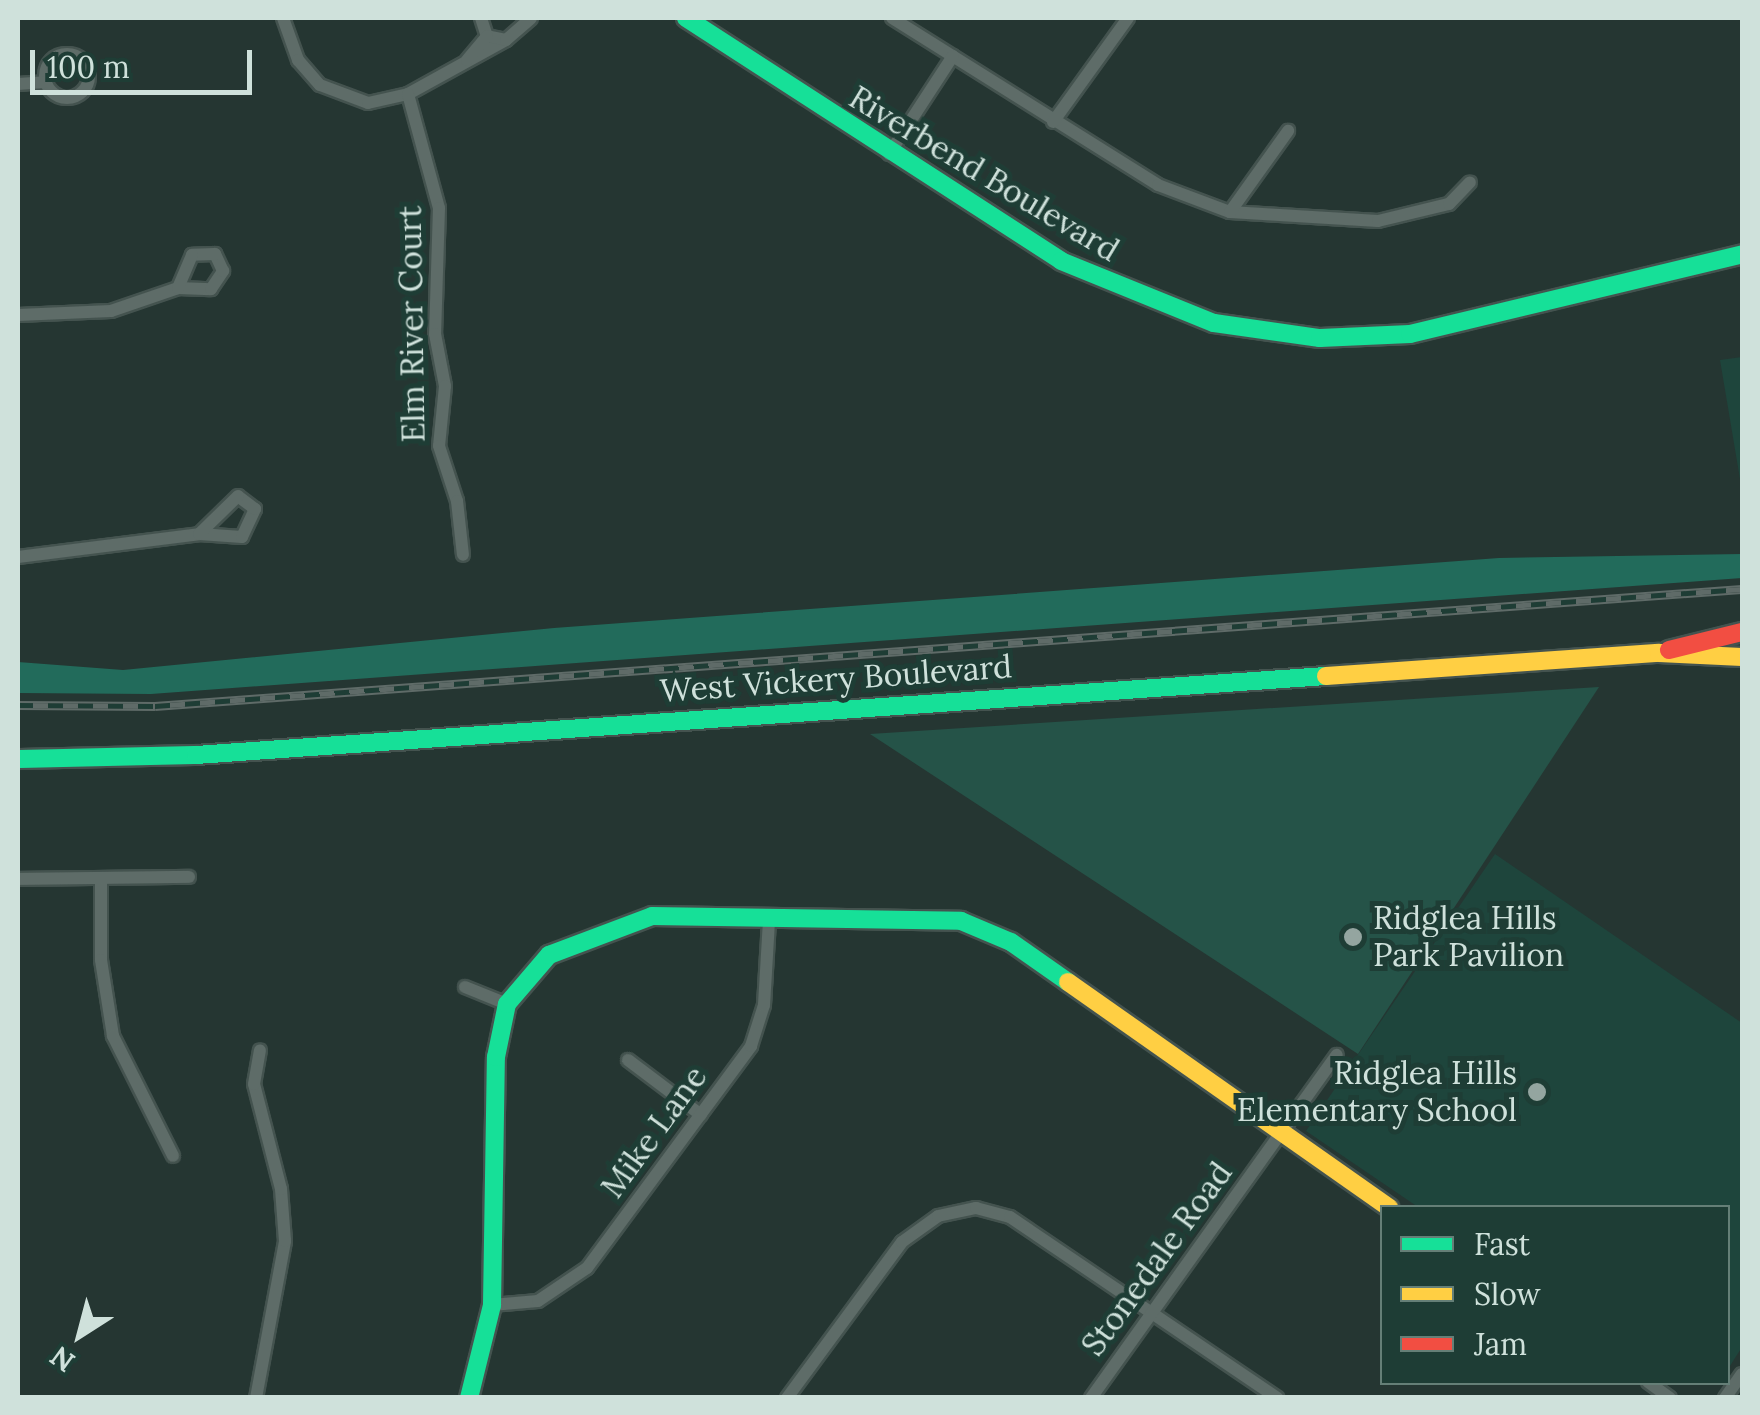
<!DOCTYPE html>
<html>
<head>
<meta charset="utf-8">
<style>
	body { margin:0 }
	#map { position:relative; width:1760px; height:1415px; overflow:hidden; background:#253632; font-family:Lora,serif }
	div>[style] { position:absolute }
	[style*='--x'] { left:calc(var(--x)*1px); top:calc(var(--y)*1px); width:calc(var(--w)*1px); rotate:calc(var(--a)*1deg) }
	.built>* { inset:0; background:#1e453c }
	.green>* { inset:0; background:#255348 }
	.forest>* { inset:0; background:#226b5b }
	.roads { filter:drop-shadow(2px 0 #44534f) drop-shadow(-2px 0 #44534f) drop-shadow(0 2px #44534f) drop-shadow(0 -2px #44534f) }
	.street>* { height:12px; margin:-6px; padding:0 6px; transform-origin:6px; border-radius:6px; background:#5e6c68 }
	.street>.ring { margin:-6px; padding:0; box-sizing:content-box; background:none; border:12px solid #5e6c68; border-radius:50% }
	.fast>* { height:18px; margin:-9px; padding:0 9px; transform-origin:9px; border-radius:9px; background:#16e098 }
	.slow>* { height:18px; margin:-9px; padding:0 9px; transform-origin:9px; border-radius:9px; background:#ffcf43 }
	.jam>* { height:18px; margin:-9px; padding:0 9px; transform-origin:9px; border-radius:9px; background:#f24e42 }
	.rail>* { height:9px; margin-top:-4.5px; transform-origin:0; background:repeating-linear-gradient(90deg,#1e3d35 0 15px,#5f6b68 0 30px); box-sizing:border-box; border-block:2px solid #5f6b68 }
	.dots>* { width:28px; height:28px; translate:-50% -50%; box-sizing:border-box; border:5px solid #1e3d35; border-radius:50% }
	span { translate:-50% -50%; white-space:nowrap; text-align:center; line-height:1.15; -webkit-text-stroke:10px #1e3d35; paint-order:stroke }
	.street-label { font-size:32px; color:#cfe1db }
	.poi-label { font-size:32px; color:#cfe1db }
	.left { translate:0 -50%; text-align:left }
	.right { translate:-100% -50%; text-align:right }
	.frame { position:absolute; inset:0; border:20px solid #cfe1db; pointer-events:none }
	.legend { position:absolute; left:1380px; top:1205px; width:350px; height:180px; box-sizing:border-box; background:#1e3d35; border:2px solid #657f77; margin:0; padding:12px 18px; list-style:none; font-size:30px; color:#cfe1db }
	.legend li { display:flex; align-items:center; gap:20px; height:50px }
	.legend b { width:50px; border:2px solid #657f77 }
	.north { position:absolute; left:30px; top:1285px; width:100px; height:100px; -webkit-text-stroke:8px #1e3d35; paint-order:stroke; rotate:216deg; font-size:28px; font-weight:700; line-height:40px; text-align:center; color:#cfe1db }
	.north::after { content:''; display:block; margin:auto; width:35px; height:45px; background:#cfe1db; clip-path:polygon(50% 0,100% 100%,50% 72%,0 100%) }
	.scale { position:absolute; left:30px; top:50px; width:222px; height:45px; box-sizing:border-box; border:5px solid #cfe1db; border-top:0; padding-left:12px; font-size:30px; line-height:35px; white-space:nowrap; color:#cfe1db; -webkit-text-stroke:8px #1e3d35; paint-order:stroke }
</style>
</head>
<body>
<div id="map">
	<div class="built">
		<div style="clip-path:polygon(1742px 357px,1742px 491px,1720px 360px)"></div>
		<div style="clip-path:polygon(1495px 854px,1742px 1023px,1742px 1347px,1728px 1369px,1728px 1208px,1418px 1207px,1306px 1131px)"></div>
	</div>
	<div class="green">
		<div style="clip-path:polygon(1599px 687px,1358px 1054px,870px 734px)"></div>
	</div>
	<div class="forest">
		<div style="clip-path:polygon(1742px 554px,1742px 578px,151px 694px,18px 693px,18px 662px,123px 670px,554px 628px,1499px 558px)"></div>
	</div>
	<div class="roads">
		<div class="street">
			<div style="--x:283;--y:18;--w:45;--a:70.3"></div>
			<div style="--x:298;--y:60;--w:33;--a:49"></div>
			<div style="--x:320;--y:85;--w:51;--a:20.6"></div>
			<div style="--x:368;--y:103;--w:41;--a:-12.7"></div>
			<div style="--x:408;--y:94;--w:112;--a:-28.9"></div>
			<div style="--x:481;--y:18;--w:19;--a:72"></div>
			<div style="--x:892;--y:18;--w:314;--a:32.1"></div>
			<div style="--x:1158;--y:185;--w:77;--a:20.6"></div>
			<div style="--x:1230;--y:212;--w:148;--a:3.5"></div>
			<div style="--x:1378;--y:221;--w:73;--a:-13.5"></div>
			<div style="--x:1449;--y:204;--w:30;--a:-46"></div>
			<div style="--x:487;--y:36;--w:19;--a:12"></div>
			<div style="--x:506;--y:40;--w:33;--a:-41"></div>
			<div class="ring" style="left:45px;top:54px;width:32px;height:32px"></div>
			<div style="--x:467;--y:60;--w:31;--a:-50"></div>
			<div style="--x:18;--y:84;--w:27;--a:-4"></div>
			<div style="--x:408;--y:94;--w:118;--a:74.8"></div>
			<div style="--x:439;--y:208;--w:126;--a:91.8"></div>
			<div style="--x:435;--y:334;--w:53;--a:79.1"></div>
			<div style="--x:445;--y:386;--w:60;--a:95.7"></div>
			<div style="--x:439;--y:446;--w:58;--a:71.9"></div>
			<div style="--x:457;--y:501;--w:54;--a:83.7"></div>
			<div style="--x:1053;--y:122;--w:128;--a:-54.2"></div>
			<div style="--x:889;--y:154;--w:117;--a:-56.9"></div>
			<div style="--x:1230;--y:212;--w:100;--a:-54.4"></div>
			<div style="--x:18;--y:315;--w:93;--a:-2.5"></div>
			<div style="--x:111;--y:311;--w:71;--a:-18.9"></div>
			<div style="--x:178;--y:288;--w:33;--a:2"></div>
			<div style="--x:211;--y:289;--w:22;--a:-56"></div>
			<div style="--x:223;--y:271;--w:19;--a:-115"></div>
			<div style="--x:215;--y:254;--w:23;--a:178"></div>
			<div style="--x:192;--y:255;--w:36;--a:113"></div>
			<div style="--x:18;--y:557;--w:182;--a:-7.2"></div>
			<div style="--x:199;--y:534;--w:43;--a:4"></div>
			<div style="--x:242;--y:537;--w:31;--a:-65"></div>
			<div style="--x:255;--y:509;--w:21;--a:-143"></div>
			<div style="--x:238;--y:496;--w:54;--a:135.7"></div>
			<div style="--x:101;--y:878;--w:82;--a:90"></div>
			<div style="--x:101;--y:960;--w:77;--a:81"></div>
			<div style="--x:113;--y:1036;--w:134;--a:63.4"></div>
			<div style="--x:18;--y:879;--w:171;--a:-0.7"></div>
			<div style="--x:465;--y:987;--w:45;--a:22"></div>
			<div style="--x:628;--y:1060;--w:91;--a:37"></div>
			<div style="--x:492;--y:1305;--w:46;--a:-5"></div>
			<div style="--x:538;--y:1301;--w:59;--a:-34"></div>
			<div style="--x:587;--y:1268;--w:276;--a:-53.5"></div>
			<div style="--x:751;--y:1046;--w:43;--a:-72.4"></div>
			<div style="--x:764;--y:1005;--w:85;--a:-86.6"></div>
			<div style="--x:1648;--y:1382;--w:27;--a:36"></div>
			<div style="--x:256;--y:1398;--w:160;--a:-79.5"></div>
			<div style="--x:285;--y:1241;--w:52;--a:-94.4"></div>
			<div style="--x:281;--y:1189;--w:108;--a:-104.4"></div>
			<div style="--x:254;--y:1084;--w:34;--a:-80"></div>
			<div style="--x:787;--y:1398;--w:194;--a:-53.6"></div>
			<div style="--x:902;--y:1242;--w:44;--a:-35.8"></div>
			<div style="--x:938;--y:1216;--w:39;--a:-12"></div>
			<div style="--x:976;--y:1208;--w:35;--a:15"></div>
			<div style="--x:1010;--y:1217;--w:323;--a:34.1"></div>
			<div style="--x:1091;--y:1398;--w:422;--a:-54.4"></div>
			<div style="--x:1725;--y:1398;--w:29;--a:-55"></div>
		</div>
		<div class="fast">
			<div style="--x:686;--y:18;--w:447;--a:32.9"></div>
			<div style="--x:1061;--y:261;--w:165;--a:22.1"></div>
			<div style="--x:1214;--y:323;--w:107;--a:8.1"></div>
			<div style="--x:1320;--y:338;--w:90;--a:-2.5"></div>
			<div style="--x:1410;--y:334;--w:342;--a:-13.5"></div>
			<div style="--x:18;--y:759;--w:178;--a:-1.3"></div>
			<div style="--x:196;--y:755;--w:1133;--a:-4"></div>
			<div style="--x:469;--y:1398;--w:96;--a:-76.1"></div>
			<div style="--x:492;--y:1305;--w:248;--a:-89.1"></div>
			<div style="--x:496;--y:1057;--w:54;--a:-78.3"></div>
			<div style="--x:507;--y:1004;--w:65;--a:-49.4"></div>
			<div style="--x:549;--y:955;--w:110;--a:-20.7"></div>
			<div style="--x:652;--y:916;--w:309;--a:0.9"></div>
			<div style="--x:961;--y:921;--w:54;--a:22.8"></div>
			<div style="--x:1011;--y:942;--w:70;--a:35.1"></div>
		</div>
		<div class="slow">
			<div style="--x:1326;--y:676;--w:334;--a:-4"></div>
			<div style="--x:1659;--y:653;--w:83;--a:2.8"></div>
			<div style="--x:1068;--y:982;--w:393;--a:35.1"></div>
		</div>
		<div class="jam">
			<div style="--x:1669;--y:650;--w:75;--a:-13.9"></div>
		</div>
	</div>
	<div class="rail">
		<div style="--x:18;--y:705;--w:137;--a:0.4"></div>
		<div style="--x:155;--y:706;--w:1591;--a:-4.22"></div>
	</div>
	<div class="dots">
		<div style="left:1353px;top:937px;background:#94a5a0"></div>
		<div style="left:1537px;top:1092px;background:#94a5a0"></div>
	</div>
	<div class="street-label">
		<span style="left:984px;top:174px;rotate:31deg">Riverbend Boulevard</span>
		<span style="left:412px;top:324px;rotate:-91deg">Elm River Court</span>
		<span style="left:836px;top:679px;rotate:-4deg">West Vickery Boulevard</span>
		<span style="left:654px;top:1132px;rotate:-54deg">Mike Lane</span>
		<span style="left:1157px;top:1259px;rotate:-54deg">Stonedale Road</span>
	</div>
	<div class="poi-label">
		<span class="left" style="left:1373px;top:937px">Ridglea Hills<br>Park Pavilion</span>
		<span class="right" style="left:1517px;top:1092px">Ridglea Hills<br>Elementary School</span>
	</div>
	<div class="frame"></div>
	<ul class="legend">
	<li><b style="height:12px;background:#16e098"></b>Fast</li>
	<li><b style="height:12px;background:#ffcf43"></b>Slow</li>
	<li><b style="height:12px;background:#f24e42"></b>Jam</li>
	</ul>
	<div class="north">N</div>
	<div class="scale">100 m</div>
</div>
</body>
</html>
